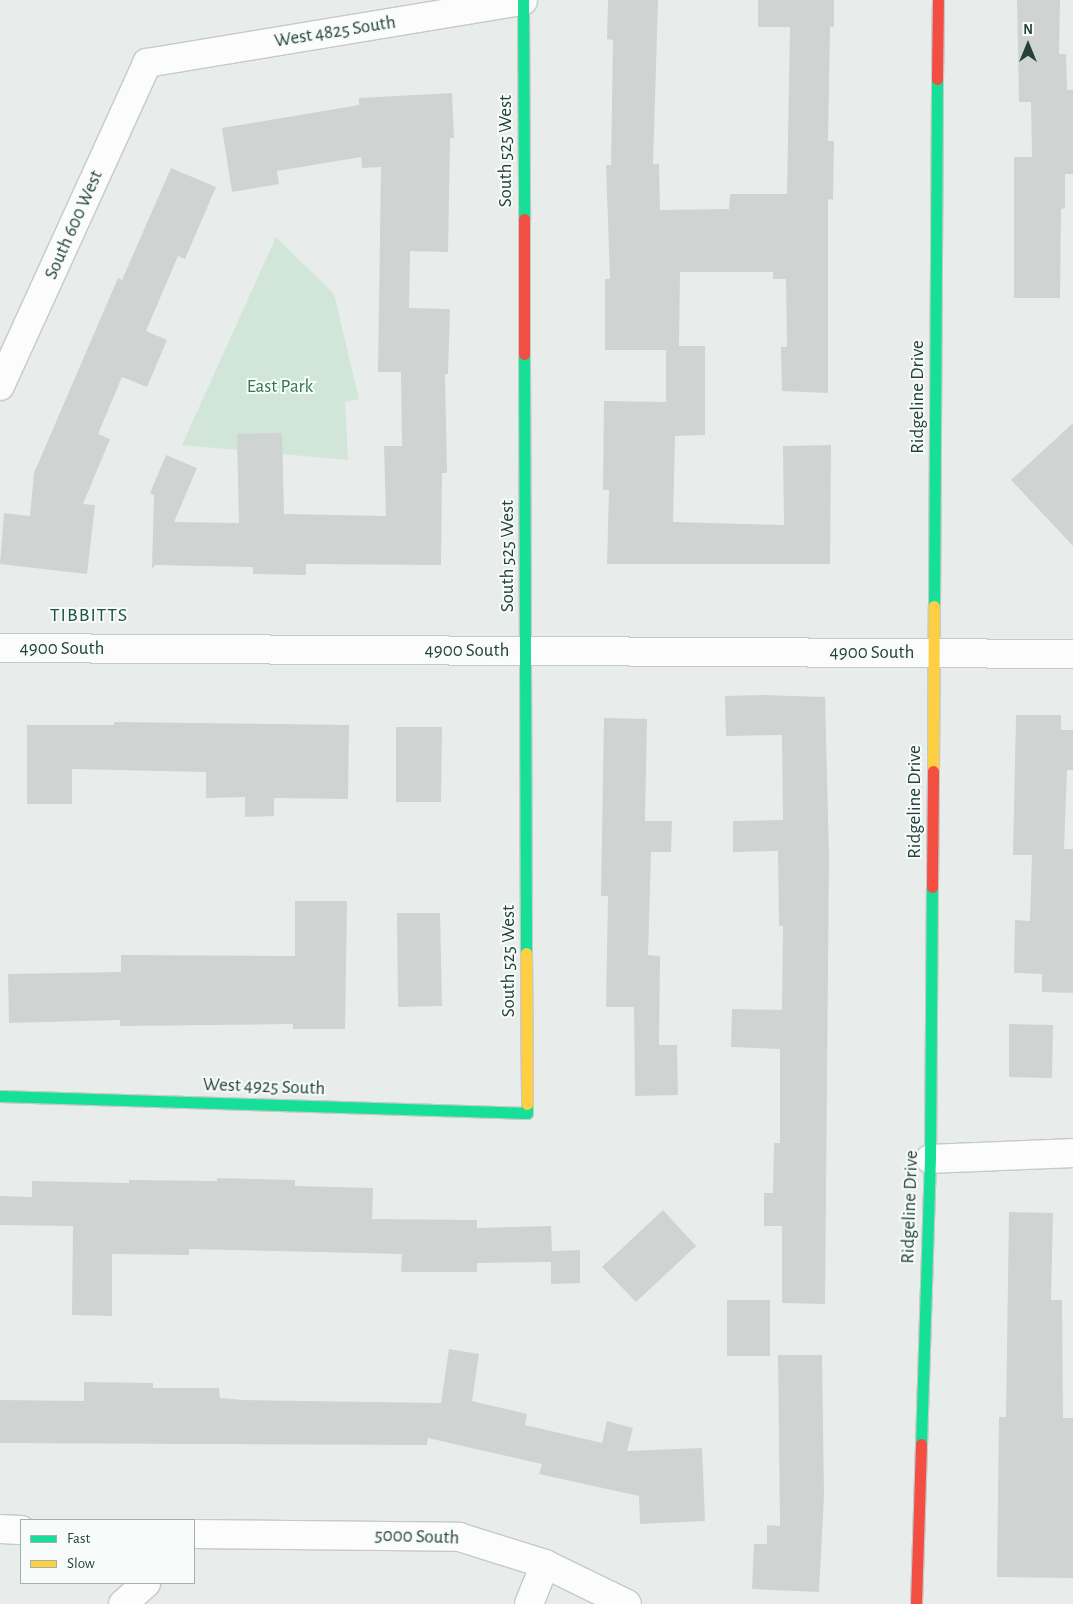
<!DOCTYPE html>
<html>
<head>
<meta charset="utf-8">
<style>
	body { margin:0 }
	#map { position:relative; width:1073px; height:1604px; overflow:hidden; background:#e8edeb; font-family:"Alegreya Sans",sans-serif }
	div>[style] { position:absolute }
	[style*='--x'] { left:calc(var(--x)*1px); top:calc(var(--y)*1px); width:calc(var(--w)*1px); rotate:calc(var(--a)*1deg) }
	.green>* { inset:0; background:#d1e6d8 }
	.building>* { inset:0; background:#cfd4d2 }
	.roads { filter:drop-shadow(1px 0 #c5cac8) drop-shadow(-1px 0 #c5cac8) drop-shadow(0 1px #c5cac8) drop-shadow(0 -1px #c5cac8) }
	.street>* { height:28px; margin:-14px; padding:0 14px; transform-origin:14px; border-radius:14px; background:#fcfcfc }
	.fast>* { height:11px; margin:-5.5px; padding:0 5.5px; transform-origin:5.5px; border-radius:5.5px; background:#16e098 }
	.slow>* { height:11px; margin:-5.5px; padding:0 5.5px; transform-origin:5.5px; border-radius:5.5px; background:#ffcf43 }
	.jam>* { height:11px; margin:-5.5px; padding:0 5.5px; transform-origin:5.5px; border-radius:5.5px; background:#f24e42 }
	span { translate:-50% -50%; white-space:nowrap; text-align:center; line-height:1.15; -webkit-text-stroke:4px #f7fbf9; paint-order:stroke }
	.street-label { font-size:19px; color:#24423a }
	.park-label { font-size:19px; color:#2d7a4b }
	.neighbourhood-label { font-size:20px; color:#1f5548; letter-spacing:1px }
	.legend { position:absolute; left:20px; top:1519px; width:175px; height:65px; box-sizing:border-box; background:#f7fbf9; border:1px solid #a3b1ad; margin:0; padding:6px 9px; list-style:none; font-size:15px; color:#24423a }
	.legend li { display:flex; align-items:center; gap:10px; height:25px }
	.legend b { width:25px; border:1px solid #a3b1ad }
	.north { position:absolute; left:1003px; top:20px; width:50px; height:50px; -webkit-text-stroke:4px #f7fbf9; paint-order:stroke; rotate:0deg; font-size:14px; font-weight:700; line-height:20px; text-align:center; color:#24423a }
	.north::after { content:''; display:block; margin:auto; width:18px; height:22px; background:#24423a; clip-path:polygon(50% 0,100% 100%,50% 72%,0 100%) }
</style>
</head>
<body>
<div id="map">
	<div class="green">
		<div style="clip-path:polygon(276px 237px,334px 294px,359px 399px,345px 402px,348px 460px,182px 445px)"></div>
	</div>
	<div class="building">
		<div style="clip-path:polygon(608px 0,658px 0,653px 164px,659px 164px,660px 210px,729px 209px,730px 194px,787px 194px,790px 27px,758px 27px,758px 0,834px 0,834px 27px,830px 27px,828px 141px,834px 141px,833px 200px,828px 199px,828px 393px,782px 391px,781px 347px,787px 347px,786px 279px,773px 279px,773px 272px,680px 272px,679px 346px,705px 346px,705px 435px,675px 436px,673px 522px,784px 525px,783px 446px,831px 445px,830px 564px,607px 564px,609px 490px,603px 490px,604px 401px,666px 402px,666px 350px,605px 350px,605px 279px,610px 279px,606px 165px,611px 165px,613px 40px,607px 39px)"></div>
		<div style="clip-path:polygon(1017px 0,1060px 0,1059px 54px,1066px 54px,1067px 90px,1073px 90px,1073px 174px,1065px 174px,1065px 208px,1061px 209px,1060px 298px,1014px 298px,1014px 157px,1032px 157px,1031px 102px,1019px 102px)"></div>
		<div style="clip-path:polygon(452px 93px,454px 138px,450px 138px,448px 252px,410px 251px,409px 308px,450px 309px,448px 374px,445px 374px,447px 473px,442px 473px,441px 565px,306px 564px,306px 575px,253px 574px,253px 567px,155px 565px,152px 569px,154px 495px,150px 493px,166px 455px,197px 468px,174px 522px,239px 523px,237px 434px,282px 433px,284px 514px,386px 516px,384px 446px,402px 446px,401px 372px,378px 372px,381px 167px,362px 168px,361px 157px,277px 171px,279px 184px,232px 192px,222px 128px,359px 105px,359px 98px)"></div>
		<div style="clip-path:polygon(171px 168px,216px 187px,185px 259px,178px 256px,146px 331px,167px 340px,147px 387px,122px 377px,98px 434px,110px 439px,83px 504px,95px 505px,87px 574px,0 564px,4px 513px,30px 516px,34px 473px,118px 278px,122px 280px)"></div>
		<div style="clip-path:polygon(1073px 423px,1073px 546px,1011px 480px)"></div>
		<div style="clip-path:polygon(762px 695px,825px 697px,829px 856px,825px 1304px,782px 1303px,782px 1226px,764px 1226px,764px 1193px,773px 1193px,774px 1143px,780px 1143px,780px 1049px,731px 1047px,732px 1009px,782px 1010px,783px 926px,779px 926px,778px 851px,733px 852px,733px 821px,783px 820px,782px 735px,726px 736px,725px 696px)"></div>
		<div style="clip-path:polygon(1016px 715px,1061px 715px,1061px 730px,1073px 730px,1073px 770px,1067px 770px,1064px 849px,1073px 849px,1073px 993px,1042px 992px,1042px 974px,1014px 973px,1015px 920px,1030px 921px,1032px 855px,1013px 855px)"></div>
		<div style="clip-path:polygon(604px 718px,647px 719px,645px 821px,672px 821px,671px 852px,651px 852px,648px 955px,660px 956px,659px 1045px,677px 1045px,678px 1095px,635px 1096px,634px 1007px,606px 1007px,608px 896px,601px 896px)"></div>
		<div style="clip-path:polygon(114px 722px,349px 725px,348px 799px,274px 798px,274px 816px,245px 817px,245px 797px,206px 798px,206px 772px,72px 769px,72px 804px,27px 804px,27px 725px,114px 725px)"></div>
		<div style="clip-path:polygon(396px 727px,442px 727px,441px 802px,396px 802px)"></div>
		<div style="clip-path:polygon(295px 901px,347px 901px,345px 1029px,293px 1029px,293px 1024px,120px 1026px,120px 1020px,9px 1023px,8px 974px,121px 972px,121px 955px,295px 956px)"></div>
		<div style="clip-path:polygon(397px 913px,440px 913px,442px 1006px,398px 1007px)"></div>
		<div style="clip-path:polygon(1009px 1024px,1053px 1025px,1052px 1078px,1009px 1077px)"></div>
		<div style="clip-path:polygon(217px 1178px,295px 1180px,295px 1186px,373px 1188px,372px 1219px,477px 1220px,477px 1228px,551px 1226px,552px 1251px,580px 1250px,580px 1283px,551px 1284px,551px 1262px,477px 1263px,477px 1272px,401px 1272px,402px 1254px,189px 1249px,189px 1255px,112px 1254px,112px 1316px,72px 1315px,73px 1226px,0 1225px,0 1196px,32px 1197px,32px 1181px,129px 1183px,129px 1180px,217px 1181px)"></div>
		<div style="clip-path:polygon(663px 1210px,696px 1246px,636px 1302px,602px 1267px)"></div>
		<div style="clip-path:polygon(1009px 1212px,1053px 1213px,1051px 1300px,1062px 1300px,1063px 1418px,1073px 1418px,1073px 1578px,997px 1577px,999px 1417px,1006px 1417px)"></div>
		<div style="clip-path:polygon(727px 1300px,770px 1300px,770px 1356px,727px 1356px)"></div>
		<div style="clip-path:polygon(449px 1349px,479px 1354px,472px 1401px,527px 1414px,525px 1425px,602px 1443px,607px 1421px,633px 1428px,627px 1451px,702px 1448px,705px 1521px,640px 1524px,639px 1496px,539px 1474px,542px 1464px,428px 1438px,427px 1445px,0 1443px,0 1400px,84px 1401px,84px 1382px,153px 1383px,153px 1388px,219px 1388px,220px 1398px,243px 1400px,441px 1403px)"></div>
		<div style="clip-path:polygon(778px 1355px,822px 1355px,824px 1496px,819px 1592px,752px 1589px,754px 1544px,767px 1544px,767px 1525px,780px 1526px)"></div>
	</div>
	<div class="roads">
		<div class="street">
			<div style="--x:0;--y:386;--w:355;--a:-65.5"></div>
			<div style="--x:147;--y:63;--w:381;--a:-9.4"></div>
			<div style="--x:0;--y:648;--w:1073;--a:0.32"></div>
			<div style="--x:930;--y:1159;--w:143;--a:-2.4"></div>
			<div style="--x:0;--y:1529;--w:21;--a:3"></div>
			<div style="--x:194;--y:1534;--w:265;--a:0.6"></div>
			<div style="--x:459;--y:1537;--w:90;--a:17.4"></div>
			<div style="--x:545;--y:1564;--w:91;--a:26"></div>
			<div style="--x:123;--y:1604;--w:31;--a:-42"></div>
			<div style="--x:529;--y:1604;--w:43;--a:-68.2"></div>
		</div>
		<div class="fast">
			<div style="--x:523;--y:0;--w:219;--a:89.7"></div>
			<div style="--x:524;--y:354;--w:599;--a:89.81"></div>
			<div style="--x:934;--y:606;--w:527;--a:-89.67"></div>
			<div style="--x:0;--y:1096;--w:527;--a:1.85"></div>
			<div style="--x:527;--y:1113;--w:9;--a:-90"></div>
			<div style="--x:921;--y:1444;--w:285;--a:-88.2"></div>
			<div style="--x:930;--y:1159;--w:272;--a:-89.6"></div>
		</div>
		<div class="slow">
			<div style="--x:933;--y:771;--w:165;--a:-89.7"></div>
			<div style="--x:526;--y:953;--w:151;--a:89.6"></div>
		</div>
		<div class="jam">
			<div style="--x:937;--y:79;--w:79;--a:-89.3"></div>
			<div style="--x:524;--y:219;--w:135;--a:90"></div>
			<div style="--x:932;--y:887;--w:116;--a:-89.5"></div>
			<div style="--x:916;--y:1604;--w:160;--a:-88.2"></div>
		</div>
	</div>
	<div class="street-label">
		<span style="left:335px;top:32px;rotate:-9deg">West 4825 South</span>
		<span style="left:506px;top:151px;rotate:-90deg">South 525 West</span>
		<span style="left:74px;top:225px;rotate:-66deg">South 600 West</span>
		<span style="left:918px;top:397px;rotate:-90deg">Ridgeline Drive</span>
		<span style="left:508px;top:556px;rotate:-90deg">South 525 West</span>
		<span style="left:62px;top:649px">4900 South</span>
		<span style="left:467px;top:651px">4900 South</span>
		<span style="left:872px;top:653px">4900 South</span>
		<span style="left:915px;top:802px;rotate:-90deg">Ridgeline Drive</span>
		<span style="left:509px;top:961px;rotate:-90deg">South 525 West</span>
		<span style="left:264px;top:1087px;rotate:2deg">West 4925 South</span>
		<span style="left:910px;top:1207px;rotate:-88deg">Ridgeline Drive</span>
		<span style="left:417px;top:1537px;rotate:2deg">5000 South</span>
	</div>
	<div class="park-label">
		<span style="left:280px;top:387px">East Park</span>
	</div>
	<div class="neighbourhood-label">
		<span style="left:89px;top:615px">TIBBITTS</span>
	</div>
	<ul class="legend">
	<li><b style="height:6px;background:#16e098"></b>Fast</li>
	<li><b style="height:6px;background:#ffcf43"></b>Slow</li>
	</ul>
	<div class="north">N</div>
</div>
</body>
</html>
